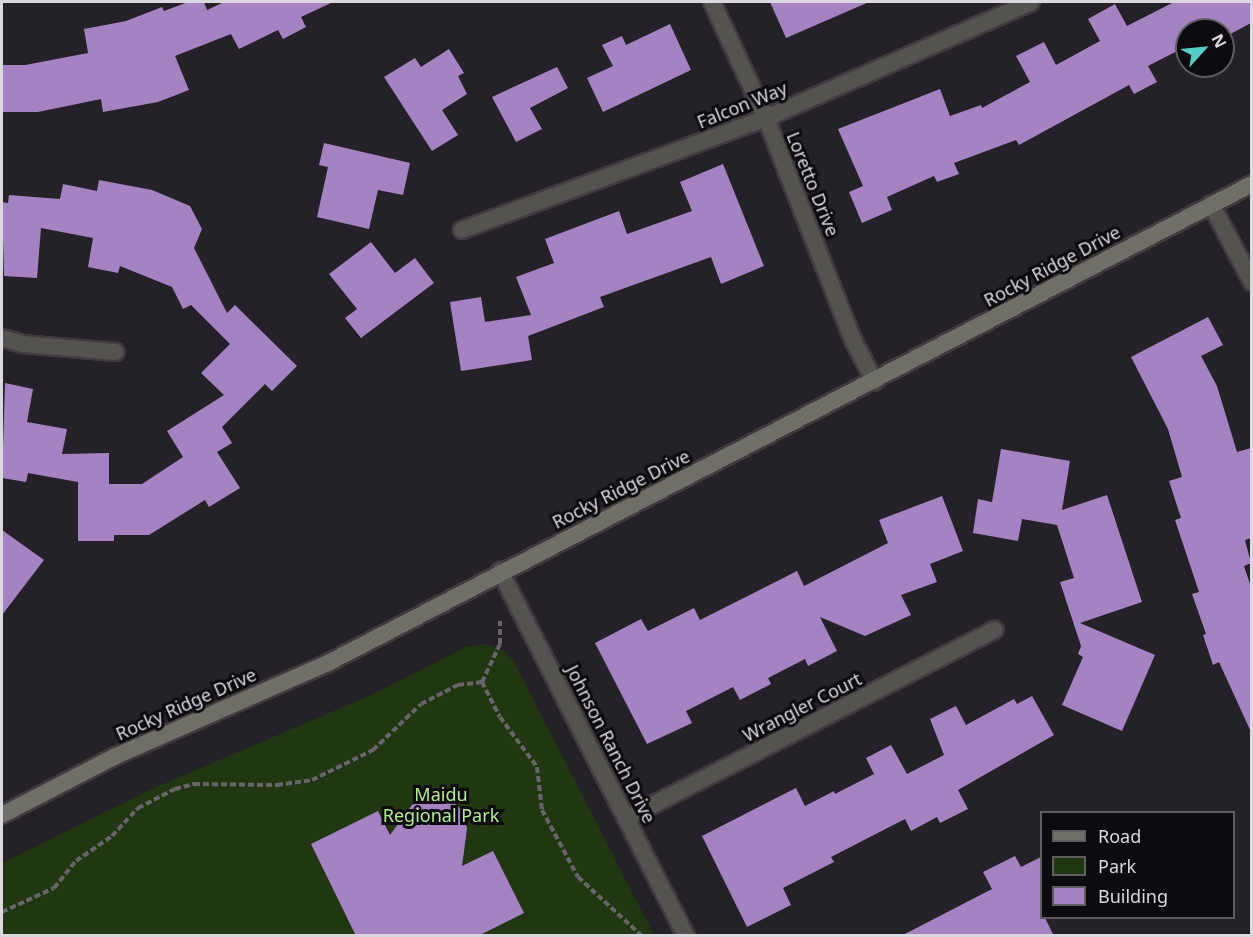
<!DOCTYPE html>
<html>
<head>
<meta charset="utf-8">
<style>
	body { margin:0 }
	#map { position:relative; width:1253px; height:937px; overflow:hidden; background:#252128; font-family:"Noto Sans",sans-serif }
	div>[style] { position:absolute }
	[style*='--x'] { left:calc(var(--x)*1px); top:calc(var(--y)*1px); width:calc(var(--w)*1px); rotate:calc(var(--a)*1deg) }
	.green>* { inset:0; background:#203712 }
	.building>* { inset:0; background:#a583c2 }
	.path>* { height:4px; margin-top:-2px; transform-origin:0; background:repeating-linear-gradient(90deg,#68646a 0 6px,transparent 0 9px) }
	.roads { filter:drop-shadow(2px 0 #3f3b41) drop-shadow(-2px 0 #3f3b41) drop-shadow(0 2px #3f3b41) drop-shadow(0 -2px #3f3b41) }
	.minor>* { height:16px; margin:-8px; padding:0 8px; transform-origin:8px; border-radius:8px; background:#54534f }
	.secondary>* { height:16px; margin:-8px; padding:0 8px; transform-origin:8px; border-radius:8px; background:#6f6e67 }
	span { translate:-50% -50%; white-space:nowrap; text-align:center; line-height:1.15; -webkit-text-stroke:6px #0d0b0f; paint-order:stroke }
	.street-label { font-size:18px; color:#dcd9de }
	.park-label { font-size:18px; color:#b2ec95 }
	.frame { position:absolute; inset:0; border:3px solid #dcd9de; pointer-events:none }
	.legend { position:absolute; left:1040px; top:811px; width:195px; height:108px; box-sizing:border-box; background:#0d0b0f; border:2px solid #605d62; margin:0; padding:8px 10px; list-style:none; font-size:18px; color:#dcd9de }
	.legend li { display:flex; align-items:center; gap:12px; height:30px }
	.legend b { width:30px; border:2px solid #605d62 }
	.north { position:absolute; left:1175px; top:18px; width:60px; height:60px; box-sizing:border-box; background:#0d0b0f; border:2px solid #605d62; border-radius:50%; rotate:63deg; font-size:16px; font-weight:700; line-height:24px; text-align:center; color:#dcd9de }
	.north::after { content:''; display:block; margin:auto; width:21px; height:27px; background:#54cdc7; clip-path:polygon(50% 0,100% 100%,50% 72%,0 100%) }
</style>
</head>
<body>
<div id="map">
	<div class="green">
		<div style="clip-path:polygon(485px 644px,501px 649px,513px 660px,654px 935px,2px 936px,2px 863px,154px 788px,371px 695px,466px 647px)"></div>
	</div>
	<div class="building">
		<div style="clip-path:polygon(188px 2px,204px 2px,207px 10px,224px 2px,333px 2px,301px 17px,306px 27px,283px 39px,278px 30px,239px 49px,231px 34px,175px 56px,189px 90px,158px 102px,103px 112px,101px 99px,38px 112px,2px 112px,2px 65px,25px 65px,88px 53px,84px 29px,126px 21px,162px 7px,164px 11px)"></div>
		<div style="clip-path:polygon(770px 2px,869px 2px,786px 38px)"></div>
		<div style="clip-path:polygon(1174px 2px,1251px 2px,1251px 23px,1223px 38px,1223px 27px,1187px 30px,1187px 46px,1148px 66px,1157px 82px,1134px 94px,1129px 85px,1019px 145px,1016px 140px,954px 163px,959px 174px,937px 182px,934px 176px,887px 197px,892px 210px,862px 223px,849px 192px,863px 186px,838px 129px,940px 89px,950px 116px,981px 105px,982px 108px,1030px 82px,1016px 56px,1044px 42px,1056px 65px,1100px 41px,1088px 19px,1115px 4px,1127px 26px)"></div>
		<div style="clip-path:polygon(670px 24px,691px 70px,603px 112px,587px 78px,613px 66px,602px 45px,622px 36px,626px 45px)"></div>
		<div style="clip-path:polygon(449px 49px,464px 73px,458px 76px,467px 94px,442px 110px,458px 135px,432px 151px,384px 77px,415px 58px,421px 67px)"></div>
		<div style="clip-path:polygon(557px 67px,568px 88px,530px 108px,542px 129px,516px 142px,492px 97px)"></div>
		<div style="clip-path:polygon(324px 143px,410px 163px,403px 195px,378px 190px,369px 229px,317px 217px,328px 167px,319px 165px)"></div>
		<div style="clip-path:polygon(723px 164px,764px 266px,721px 284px,711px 257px,600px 297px,604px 307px,528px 336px,532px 360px,461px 371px,450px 302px,481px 297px,485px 322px,531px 315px,516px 277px,554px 263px,545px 239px,619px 211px,627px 234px,692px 211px,680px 182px)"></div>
		<div style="clip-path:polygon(99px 180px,152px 190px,190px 206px,202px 229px,194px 248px,227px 313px,235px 305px,297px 366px,272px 391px,265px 384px,222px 427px,232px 443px,217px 452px,240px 488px,209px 507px,205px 500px,149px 535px,114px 535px,114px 541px,78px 541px,78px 482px,28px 473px,26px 482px,2px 478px,5px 383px,33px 389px,27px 422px,67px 429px,62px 454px,109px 453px,109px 484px,142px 484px,183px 457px,167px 431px,224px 395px,201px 373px,230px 344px,191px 305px,183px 309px,172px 287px,120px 266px,118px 273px,88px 267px,93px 238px,41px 228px,37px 278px,4px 276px,2px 202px,8px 203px,9px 195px,60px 199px,63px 184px,97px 191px)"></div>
		<div style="clip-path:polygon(371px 242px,395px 273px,415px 258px,434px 283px,361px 338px,345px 318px,357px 309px,329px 274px)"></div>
		<div style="clip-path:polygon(1208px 317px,1223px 345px,1201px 356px,1217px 386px,1237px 452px,1251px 448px,1251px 538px,1245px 540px,1251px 563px,1244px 566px,1251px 587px,1251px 732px,1219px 662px,1213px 665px,1203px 635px,1206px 634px,1192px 594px,1199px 592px,1175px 520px,1181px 518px,1169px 481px,1182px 477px,1168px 429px,1131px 357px)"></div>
		<div style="clip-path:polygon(1001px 449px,1070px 461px,1062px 510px,1107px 495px,1142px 602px,1080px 623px,1155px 655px,1122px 731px,1062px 705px,1083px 657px,1078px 654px,1081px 646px,1060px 582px,1074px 578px,1057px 525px,1022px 519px,1018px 541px,973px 533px,978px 499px,992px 502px)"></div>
		<div style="clip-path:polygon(942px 496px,963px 551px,930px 564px,937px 582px,901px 595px,911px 615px,865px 636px,820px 617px,837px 651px,808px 666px,805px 659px,768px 678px,771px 684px,740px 700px,733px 687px,686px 711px,692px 723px,647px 744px,595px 643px,641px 619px,648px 631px,694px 608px,700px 620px,797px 571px,804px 586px,888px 543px,879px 520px)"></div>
		<div style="clip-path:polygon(2px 530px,44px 560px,2px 615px)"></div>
		<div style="clip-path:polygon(1032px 696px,1054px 735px,958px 790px,968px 809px,940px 823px,937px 817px,911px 831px,905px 819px,831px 857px,834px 862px,783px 888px,791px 905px,747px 927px,702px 836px,796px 788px,805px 806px,834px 791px,835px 794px,874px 774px,866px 758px,891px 745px,907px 774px,944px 755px,930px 719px,956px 706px,966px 725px,1014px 699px,1017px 704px)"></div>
		<div style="clip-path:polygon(432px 795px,448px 797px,464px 812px,467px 829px,462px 866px,493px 851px,524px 913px,478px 936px,356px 936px,311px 844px,378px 811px,390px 835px,412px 805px)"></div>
		<div style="clip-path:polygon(1015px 856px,1021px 867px,1041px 857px,1041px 918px,1045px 918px,1054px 936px,901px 936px,992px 889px,983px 872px)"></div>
	</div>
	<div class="path">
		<div style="--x:482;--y:682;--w:39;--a:63"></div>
		<div style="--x:500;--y:717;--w:62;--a:53.5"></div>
		<div style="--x:537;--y:767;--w:43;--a:83.4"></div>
		<div style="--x:542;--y:810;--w:76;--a:61.8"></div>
		<div style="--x:578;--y:877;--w:87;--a:42.7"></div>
		<div style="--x:482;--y:682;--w:42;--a:-64.7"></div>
		<div style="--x:500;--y:644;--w:23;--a:-90"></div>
		<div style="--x:2;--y:912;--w:57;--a:-24.8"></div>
		<div style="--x:54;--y:888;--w:35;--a:-51"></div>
		<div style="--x:76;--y:861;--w:44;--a:-34.8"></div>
		<div style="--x:112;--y:836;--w:38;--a:-47"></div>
		<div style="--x:138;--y:808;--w:42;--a:-27.2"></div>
		<div style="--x:175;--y:789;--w:20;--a:-15"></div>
		<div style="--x:194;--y:784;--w:83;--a:0.7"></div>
		<div style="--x:277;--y:785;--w:35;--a:-8"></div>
		<div style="--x:312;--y:780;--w:68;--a:-26.2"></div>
		<div style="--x:373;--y:750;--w:66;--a:-43.8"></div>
		<div style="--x:421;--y:704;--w:42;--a:-27.2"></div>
		<div style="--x:458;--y:685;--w:24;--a:-7"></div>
	</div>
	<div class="roads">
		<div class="minor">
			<div style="--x:712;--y:2;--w:128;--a:65"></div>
			<div style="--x:766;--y:118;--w:238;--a:68.6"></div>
			<div style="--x:853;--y:340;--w:47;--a:62.4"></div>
			<div style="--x:1211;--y:204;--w:88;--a:62.3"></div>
			<div style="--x:462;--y:230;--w:324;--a:-20.2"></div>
			<div style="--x:766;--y:118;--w:289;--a:-23.6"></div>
			<div style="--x:2;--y:338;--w:22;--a:16"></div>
			<div style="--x:23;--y:344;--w:93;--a:4.9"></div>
			<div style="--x:500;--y:571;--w:410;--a:63"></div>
			<div style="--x:627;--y:818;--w:413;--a:-27.1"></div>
		</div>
		<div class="secondary">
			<div style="--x:2;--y:815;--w:128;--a:-27.4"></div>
			<div style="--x:116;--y:756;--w:229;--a:-23.7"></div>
			<div style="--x:326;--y:664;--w:1043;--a:-27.4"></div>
		</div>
	</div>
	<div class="street-label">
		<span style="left:742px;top:105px;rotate:-22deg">Falcon Way</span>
		<span style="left:813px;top:184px;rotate:68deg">Loretto Drive</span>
		<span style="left:1052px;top:266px;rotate:-28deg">Rocky Ridge Drive</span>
		<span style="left:621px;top:489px;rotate:-27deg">Rocky Ridge Drive</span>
		<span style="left:186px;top:704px;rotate:-24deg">Rocky Ridge Drive</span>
		<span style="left:802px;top:707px;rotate:-27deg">Wrangler Court</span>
		<span style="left:611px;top:744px;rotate:63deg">Johnson Ranch Drive</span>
	</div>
	<div class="park-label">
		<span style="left:441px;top:805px">Maidu<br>Regional Park</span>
	</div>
	<div class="frame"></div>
	<ul class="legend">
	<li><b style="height:8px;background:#6f6e67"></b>Road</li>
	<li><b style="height:16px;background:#203712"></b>Park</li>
	<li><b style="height:16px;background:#a583c2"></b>Building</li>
	</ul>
	<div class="north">N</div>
</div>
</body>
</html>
